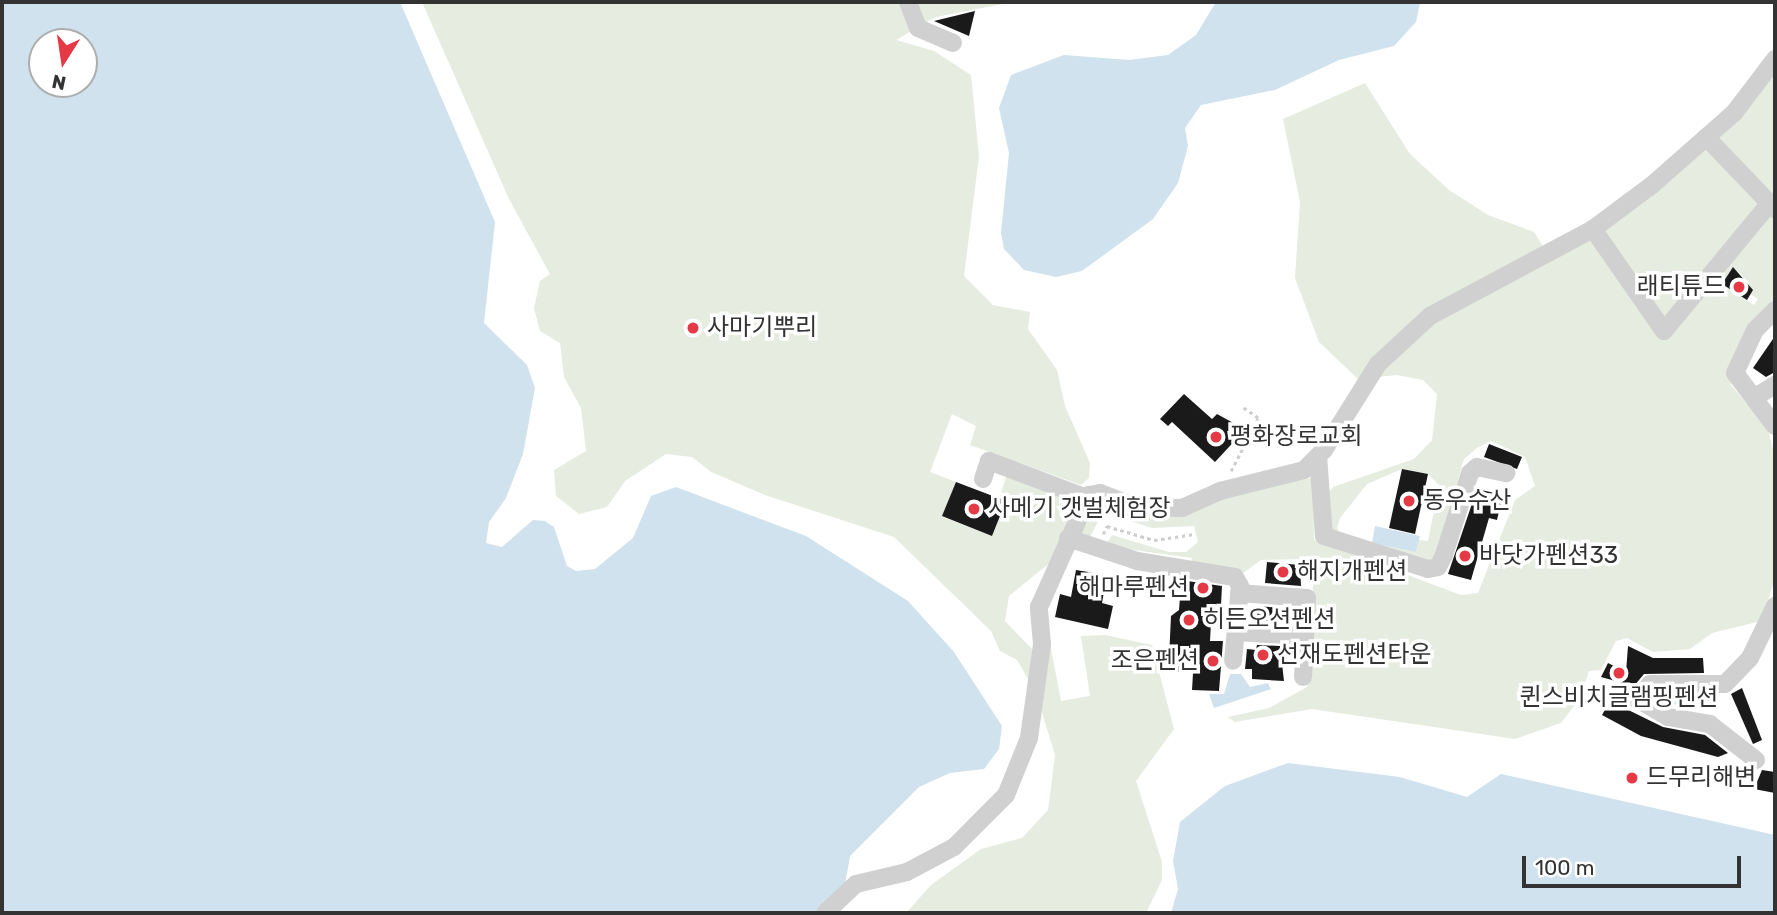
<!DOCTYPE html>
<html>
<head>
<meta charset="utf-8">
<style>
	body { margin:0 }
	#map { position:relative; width:1777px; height:915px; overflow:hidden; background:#fff; font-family:Rubik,"Noto Sans KR",sans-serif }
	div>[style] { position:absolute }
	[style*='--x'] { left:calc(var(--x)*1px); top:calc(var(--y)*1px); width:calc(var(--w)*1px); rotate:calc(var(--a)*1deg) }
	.green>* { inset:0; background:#e6ecdf }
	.water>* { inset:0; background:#cfe2ee }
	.building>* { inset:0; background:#1a1a1a }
	.path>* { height:2.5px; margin-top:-1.25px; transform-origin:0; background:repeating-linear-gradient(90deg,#cdcdcd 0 3.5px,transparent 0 7px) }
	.minor>* { height:18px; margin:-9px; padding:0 9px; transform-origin:9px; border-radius:9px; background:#d0d0d0 }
	.dots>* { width:19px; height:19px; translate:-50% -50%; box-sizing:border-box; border:4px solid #fff; border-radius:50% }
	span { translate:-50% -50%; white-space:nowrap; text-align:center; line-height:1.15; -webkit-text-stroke:7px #fff; paint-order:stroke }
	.poi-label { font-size:24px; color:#333 }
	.right { translate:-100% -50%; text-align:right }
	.left { translate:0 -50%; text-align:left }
	.frame { position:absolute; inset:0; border:4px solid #333; pointer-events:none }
	.north { position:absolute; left:28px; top:28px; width:70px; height:70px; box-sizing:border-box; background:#fff; border:2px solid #adadad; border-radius:50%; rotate:192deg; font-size:19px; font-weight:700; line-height:28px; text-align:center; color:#333 }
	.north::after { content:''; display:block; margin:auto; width:24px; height:32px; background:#e63946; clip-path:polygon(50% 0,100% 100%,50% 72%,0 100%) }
	.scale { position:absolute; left:1522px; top:856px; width:219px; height:32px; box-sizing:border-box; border:4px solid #333; border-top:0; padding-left:9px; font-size:21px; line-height:24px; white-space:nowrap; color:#333; -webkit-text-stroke:5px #fff; paint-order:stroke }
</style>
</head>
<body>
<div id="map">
	<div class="green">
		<div style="clip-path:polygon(422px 2px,1013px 2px,936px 17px,896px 40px,934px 51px,971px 75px,979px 156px,964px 276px,993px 305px,1030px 312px,1028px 329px,1057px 370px,1065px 406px,1090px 463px,1089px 478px,1081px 485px,970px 445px,976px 426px,952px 414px,930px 472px,956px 482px,943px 517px,992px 536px,1006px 502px,999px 499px,1007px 474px,1080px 501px,1052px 561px,1009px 596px,1005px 621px,1032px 649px,1031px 684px,1017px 660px,1000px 651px,991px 631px,894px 537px,765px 495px,711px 472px,692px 457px,666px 454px,625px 481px,607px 507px,579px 514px,556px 496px,554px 470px,586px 451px,581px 408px,564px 377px,560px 343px,540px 331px,534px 308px,540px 281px,550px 274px,509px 199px)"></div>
		<div style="clip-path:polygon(evenodd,1775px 69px,1775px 302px,1730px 366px,1731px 385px,1768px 429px,1775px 457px,1775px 579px,1761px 621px,1712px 633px,1690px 649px,1653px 652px,1627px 638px,1616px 641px,1601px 670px,1589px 671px,1580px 698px,1561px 723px,1515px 739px,1312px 709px,1235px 722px,1228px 717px,1269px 708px,1307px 687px,1314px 567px,1308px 559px,1261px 560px,1242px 574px,1190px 566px,1192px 558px,1105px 546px,1112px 535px,1169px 552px,1186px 552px,1198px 542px,1194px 526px,1152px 528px,1103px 512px,1090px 537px,1075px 532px,1096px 500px,1125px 508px,1313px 478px,1314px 540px,1461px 595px,1478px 593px,1515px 500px,1535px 486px,1525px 457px,1491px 441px,1477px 448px,1464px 459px,1433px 565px,1372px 543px,1416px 552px,1419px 540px,1428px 541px,1439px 485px,1428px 474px,1402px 469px,1367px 484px,1340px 518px,1337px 528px,1342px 537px,1326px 531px,1325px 497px,1333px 487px,1414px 459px,1432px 440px,1437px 394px,1423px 380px,1397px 375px,1358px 379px,1319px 342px,1295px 278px,1300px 202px,1283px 119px,1365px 83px,1410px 154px,1449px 190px,1488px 215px,1534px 232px,1551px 259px,1591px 238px,1775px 69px,1733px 267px,1749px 282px,1750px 294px,1758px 299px,1754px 305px,1722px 284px,1733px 267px)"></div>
		<div style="clip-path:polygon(1105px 635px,1152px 645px,1174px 729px,1136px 781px,1162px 862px,1162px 880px,1146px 913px,906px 913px,931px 885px,981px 849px,1022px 838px,1048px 810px,1055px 755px,1040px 706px,1049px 638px,1061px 701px,1090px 696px,1081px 636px)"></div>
	</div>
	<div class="water">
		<div style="clip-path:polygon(evenodd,2px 2px,400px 2px,495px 222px,484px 323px,527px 365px,535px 388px,523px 454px,506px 498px,489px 522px,486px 543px,502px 547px,533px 520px,545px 521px,554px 527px,567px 566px,576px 571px,595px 569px,633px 538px,651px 496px,676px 487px,806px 536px,908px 601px,954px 652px,1002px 726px,999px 749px,984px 769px,950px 773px,919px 787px,850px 856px,845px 885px,829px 913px,2px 913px,2px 2px,42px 42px,84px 42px,84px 84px,42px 84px,42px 42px)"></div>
		<div style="clip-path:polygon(1216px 2px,1420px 3px,1416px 22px,1394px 46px,1339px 60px,1275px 90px,1201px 105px,1185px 128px,1188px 146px,1178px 183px,1153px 219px,1082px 271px,1056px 277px,1024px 270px,1004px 249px,1001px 233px,1009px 153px,999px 108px,1011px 75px,1064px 55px,1129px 60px,1168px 55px,1196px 35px)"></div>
		<div style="clip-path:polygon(1375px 526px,1420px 536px,1416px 552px,1372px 543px)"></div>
		<div style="clip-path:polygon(1230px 674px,1241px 674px,1250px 687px,1268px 683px,1271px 689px,1214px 708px,1209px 694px,1224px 694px)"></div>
		<div style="clip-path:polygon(1647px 692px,1709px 692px,1711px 706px,1666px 704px,1646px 697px)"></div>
		<div style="clip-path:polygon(1288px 763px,1400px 777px,1467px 797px,1501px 774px,1775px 835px,1775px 913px,1171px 913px,1178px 889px,1173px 861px,1180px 822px,1225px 786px)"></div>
	</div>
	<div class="building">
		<div style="clip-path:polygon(975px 11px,969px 36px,934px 21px)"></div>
		<div style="clip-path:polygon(1733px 267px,1753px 290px,1747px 300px,1722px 284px)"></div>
		<div style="clip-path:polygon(1775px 336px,1775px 372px,1766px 377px,1753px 368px)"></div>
		<div style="clip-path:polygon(1184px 394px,1212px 419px,1217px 414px,1237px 425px,1241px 434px,1215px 462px,1172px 422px,1168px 426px,1160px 419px)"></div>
		<div style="clip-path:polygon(1489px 444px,1522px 457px,1517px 469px,1484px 457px)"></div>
		<div style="clip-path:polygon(1402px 469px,1428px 474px,1415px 534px,1389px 528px)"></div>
		<div style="clip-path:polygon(956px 482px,1006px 501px,992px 536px,942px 516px)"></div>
		<div style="clip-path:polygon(1477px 489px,1503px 495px,1497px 520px,1489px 518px,1471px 580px,1448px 574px)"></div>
		<div style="clip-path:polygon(1267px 562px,1300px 565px,1301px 586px,1265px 583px)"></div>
		<div style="clip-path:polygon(1076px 570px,1107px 575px,1102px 603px,1113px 606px,1108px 629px,1055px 617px,1060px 594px,1071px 597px)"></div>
		<div style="clip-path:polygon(1187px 581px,1222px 586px,1221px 605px,1212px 604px,1210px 641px,1223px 641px,1219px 691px,1192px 690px,1193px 673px,1176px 672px,1177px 659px,1169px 658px,1171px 616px,1179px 610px,1181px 584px)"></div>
		<div style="clip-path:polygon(1258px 606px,1295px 609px,1294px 620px,1256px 622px)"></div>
		<div style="clip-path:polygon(1257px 645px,1280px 646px,1284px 681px,1252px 679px,1252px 669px,1245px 669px,1247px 649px,1256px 650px)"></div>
		<div style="clip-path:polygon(1628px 646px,1653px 658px,1703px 658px,1704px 673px,1644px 674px,1634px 686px,1601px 677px,1608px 663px,1626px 672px)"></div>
		<div style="clip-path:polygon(1742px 688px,1762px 740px,1753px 744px,1731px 694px)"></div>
		<div style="clip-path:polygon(1610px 701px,1663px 727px,1705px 735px,1728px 753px,1718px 757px,1641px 736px,1602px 715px)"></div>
		<div style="clip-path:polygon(1762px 770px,1775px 772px,1775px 793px,1754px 789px)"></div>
	</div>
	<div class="path">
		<div style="--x:1231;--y:471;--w:59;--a:-63"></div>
		<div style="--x:1258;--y:418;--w:19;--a:-145"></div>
		<div style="--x:1103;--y:534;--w:9;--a:-63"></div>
		<div style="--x:1107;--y:526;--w:49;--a:16.6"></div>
		<div style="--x:1154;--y:540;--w:41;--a:-8.3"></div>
	</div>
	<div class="minor">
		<div style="--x:908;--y:2;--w:28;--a:69"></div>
		<div style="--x:918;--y:28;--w:38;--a:23"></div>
		<div style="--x:1706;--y:137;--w:100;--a:46.2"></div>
		<div style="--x:1593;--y:229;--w:124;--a:55.2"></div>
		<div style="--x:1664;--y:331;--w:166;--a:-50.4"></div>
		<div style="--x:1775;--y:310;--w:28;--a:135"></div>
		<div style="--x:1755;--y:330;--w:47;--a:114.9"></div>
		<div style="--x:1735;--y:373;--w:66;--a:53"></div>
		<div style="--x:1754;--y:398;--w:25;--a:-32"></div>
		<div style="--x:1318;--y:456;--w:80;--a:85.7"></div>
		<div style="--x:1324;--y:536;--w:109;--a:17.6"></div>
		<div style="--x:1428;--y:569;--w:10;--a:-11"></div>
		<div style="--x:1438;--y:567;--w:13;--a:-63"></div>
		<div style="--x:1444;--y:555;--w:86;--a:-72.4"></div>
		<div style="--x:1470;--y:473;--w:9;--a:-41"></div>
		<div style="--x:1477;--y:467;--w:30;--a:12"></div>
		<div style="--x:983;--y:479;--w:19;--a:-72"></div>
		<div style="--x:989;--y:461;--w:105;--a:20.7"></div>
		<div style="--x:1068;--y:538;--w:73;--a:18.4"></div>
		<div style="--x:1137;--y:561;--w:99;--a:9.3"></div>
		<div style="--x:1235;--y:577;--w:10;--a:61"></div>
		<div style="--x:1240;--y:586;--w:75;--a:95.3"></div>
		<div style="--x:1239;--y:593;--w:68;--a:4.2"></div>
		<div style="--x:1307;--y:598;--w:79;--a:92.9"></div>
		<div style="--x:1236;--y:632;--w:66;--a:3.5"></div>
		<div style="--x:1617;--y:692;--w:22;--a:21"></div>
		<div style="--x:1756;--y:760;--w:58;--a:-142"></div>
		<div style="--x:1710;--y:724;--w:43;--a:-170.5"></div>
		<div style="--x:1668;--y:717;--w:34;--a:-150"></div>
		<div style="--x:1638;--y:700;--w:20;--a:-53"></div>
		<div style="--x:1650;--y:684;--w:75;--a:0"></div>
		<div style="--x:1725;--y:684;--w:36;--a:-46"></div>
		<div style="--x:1750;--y:658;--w:58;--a:-64.3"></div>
		<div style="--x:825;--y:913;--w:42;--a:-43.1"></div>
		<div style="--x:856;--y:884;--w:52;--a:-13.2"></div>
		<div style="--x:907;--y:872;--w:53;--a:-28"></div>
		<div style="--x:954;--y:847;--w:74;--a:-45"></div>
		<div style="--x:1006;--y:795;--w:61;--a:-68"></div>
		<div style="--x:1029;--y:738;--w:95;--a:-82.1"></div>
		<div style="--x:1042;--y:644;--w:37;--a:-95"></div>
		<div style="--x:1039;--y:607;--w:123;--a:-65.9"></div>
		<div style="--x:1089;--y:495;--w:11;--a:-10"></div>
		<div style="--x:1100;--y:493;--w:40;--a:21"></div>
		<div style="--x:1137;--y:507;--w:45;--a:1.3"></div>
		<div style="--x:1182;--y:508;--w:42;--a:-24.1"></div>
		<div style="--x:1220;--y:491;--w:87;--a:-14"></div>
		<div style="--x:1304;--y:470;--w:28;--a:-45"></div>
		<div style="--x:1324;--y:450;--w:102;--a:-57.9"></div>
		<div style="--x:1378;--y:364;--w:71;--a:-42.7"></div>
		<div style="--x:1430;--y:316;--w:185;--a:-28.1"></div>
		<div style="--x:1593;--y:229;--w:74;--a:-36.7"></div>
		<div style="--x:1652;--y:185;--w:109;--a:-41.3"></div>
		<div style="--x:1734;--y:113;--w:68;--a:-52.8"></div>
	</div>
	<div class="dots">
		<div style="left:1739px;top:287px;background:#e63946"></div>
		<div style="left:693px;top:328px;background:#e63946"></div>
		<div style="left:1216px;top:437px;background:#e63946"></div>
		<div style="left:1409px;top:501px;background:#e63946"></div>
		<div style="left:974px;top:509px;background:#e63946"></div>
		<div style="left:1465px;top:556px;background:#e63946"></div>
		<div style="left:1283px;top:572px;background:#e63946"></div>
		<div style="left:1203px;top:588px;background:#e63946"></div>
		<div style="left:1189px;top:620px;background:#e63946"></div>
		<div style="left:1263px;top:655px;background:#e63946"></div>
		<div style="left:1213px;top:661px;background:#e63946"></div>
		<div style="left:1619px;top:673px;background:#e63946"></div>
		<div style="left:1632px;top:778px;background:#e63946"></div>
	</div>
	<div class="poi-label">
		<span class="right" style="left:1725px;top:287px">래티튜드</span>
		<span class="left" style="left:707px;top:328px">사마기뿌리</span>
		<span class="left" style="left:1230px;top:437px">평화장로교회</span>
		<span class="left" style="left:1423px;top:501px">동우수산</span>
		<span class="left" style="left:988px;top:509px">사메기 갯벌체험장</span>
		<span class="left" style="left:1479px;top:556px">바닷가펜션33</span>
		<span class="left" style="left:1297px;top:572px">해지개펜션</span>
		<span class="right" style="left:1189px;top:588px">해마루펜션</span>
		<span class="left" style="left:1203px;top:620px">히든오션펜션</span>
		<span class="left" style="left:1277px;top:655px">선재도펜션타운</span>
		<span class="right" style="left:1199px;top:661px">조은펜션</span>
		<span style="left:1619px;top:698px">퀸스비치글램핑펜션</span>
		<span class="left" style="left:1646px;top:778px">드무리해변</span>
	</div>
	<div class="frame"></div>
	<div class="north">N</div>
	<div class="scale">100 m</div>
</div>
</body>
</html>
